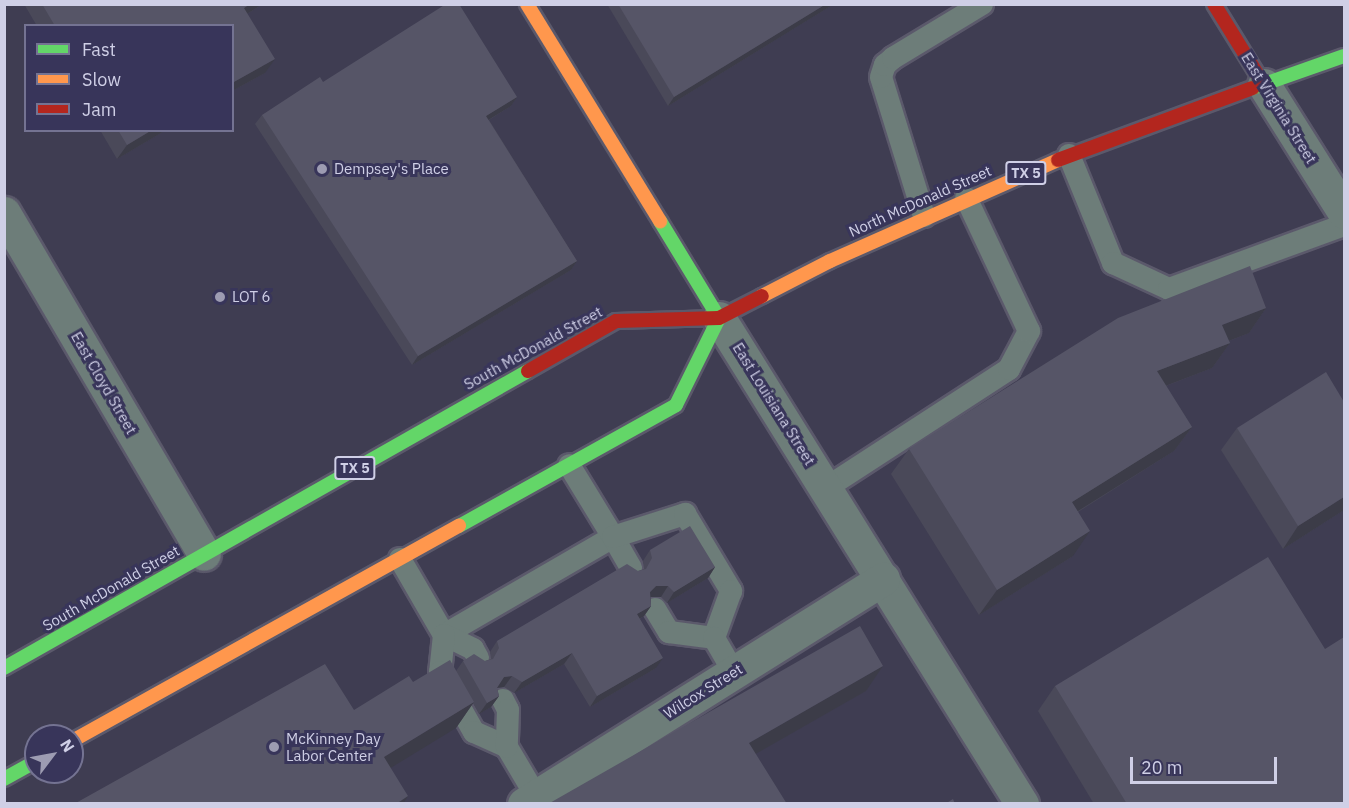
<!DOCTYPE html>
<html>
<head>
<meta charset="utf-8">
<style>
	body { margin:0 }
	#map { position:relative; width:1349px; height:808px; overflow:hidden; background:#3f3d52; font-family:"IBM Plex Sans",sans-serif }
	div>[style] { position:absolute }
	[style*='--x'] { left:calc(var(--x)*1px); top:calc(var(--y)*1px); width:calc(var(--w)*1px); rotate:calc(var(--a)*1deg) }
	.roads { filter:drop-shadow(2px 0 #5b596b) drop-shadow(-2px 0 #5b596b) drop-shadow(0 2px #5b596b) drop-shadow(0 -2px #5b596b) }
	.lane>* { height:22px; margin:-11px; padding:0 11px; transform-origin:11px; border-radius:11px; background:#6d7d79 }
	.street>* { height:33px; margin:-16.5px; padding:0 16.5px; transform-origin:16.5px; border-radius:16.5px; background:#6d7d79 }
	.fast>* { height:14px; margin:-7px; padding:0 7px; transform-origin:7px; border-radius:7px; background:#63d668 }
	.slow>* { height:14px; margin:-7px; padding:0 7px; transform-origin:7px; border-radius:7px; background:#ff974d }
	.jam>* { height:14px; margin:-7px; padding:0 7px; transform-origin:7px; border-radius:7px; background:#b3261e }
	.wall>* { inset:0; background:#4a4959 }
	.shaded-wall>* { inset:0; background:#3c3c48 }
	.building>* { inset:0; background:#565567 }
	.dots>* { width:16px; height:16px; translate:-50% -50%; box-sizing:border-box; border:3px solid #38355a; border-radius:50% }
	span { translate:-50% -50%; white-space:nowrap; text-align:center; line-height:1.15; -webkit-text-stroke:6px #38355a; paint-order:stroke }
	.shield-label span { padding:2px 4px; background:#38355a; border:2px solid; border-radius:4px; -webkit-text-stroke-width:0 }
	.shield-label { font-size:14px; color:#cfcfe6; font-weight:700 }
	.street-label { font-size:15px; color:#cfcfe6 }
	.poi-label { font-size:15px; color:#cfcfe6 }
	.left { translate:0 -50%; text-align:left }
	.frame { position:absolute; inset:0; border:6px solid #cfcfe6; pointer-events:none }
	.legend { position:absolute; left:24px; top:24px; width:210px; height:108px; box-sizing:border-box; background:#38355a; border:2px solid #747392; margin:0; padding:8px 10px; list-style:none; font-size:18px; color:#cfcfe6 }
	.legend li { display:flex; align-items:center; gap:12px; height:30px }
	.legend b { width:30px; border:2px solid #747392 }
	.north { position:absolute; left:24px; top:724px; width:60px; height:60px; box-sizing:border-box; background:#38355a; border:2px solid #747392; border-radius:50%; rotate:58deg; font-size:16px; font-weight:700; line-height:24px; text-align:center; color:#cfcfe6 }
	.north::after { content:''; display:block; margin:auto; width:21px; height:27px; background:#9d9cb2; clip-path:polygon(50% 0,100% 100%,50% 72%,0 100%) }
	.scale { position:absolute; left:1130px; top:757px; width:147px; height:27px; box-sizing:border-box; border:3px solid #cfcfe6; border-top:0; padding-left:8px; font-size:18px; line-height:21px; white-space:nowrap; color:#cfcfe6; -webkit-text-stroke:4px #38355a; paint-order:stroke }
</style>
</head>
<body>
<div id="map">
	<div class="roads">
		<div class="lane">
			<div style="--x:1069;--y:155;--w:117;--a:67.8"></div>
			<div style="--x:1113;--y:263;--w:62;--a:24.9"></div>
			<div style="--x:1169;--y:289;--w:186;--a:-20.1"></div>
			<div style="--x:924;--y:216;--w:145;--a:-107.2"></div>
			<div style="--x:881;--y:77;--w:13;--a:-72"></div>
			<div style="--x:885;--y:65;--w:11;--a:-41"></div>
			<div style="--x:893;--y:58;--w:104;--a:-31.2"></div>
			<div style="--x:826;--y:488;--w:218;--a:-33"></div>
			<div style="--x:1009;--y:369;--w:43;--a:-62.2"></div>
			<div style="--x:1029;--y:331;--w:147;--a:-115.3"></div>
			<div style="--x:400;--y:559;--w:88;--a:59.9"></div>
			<div style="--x:444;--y:635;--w:195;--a:-30.1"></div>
			<div style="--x:613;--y:537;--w:84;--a:-121.4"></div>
			<div style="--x:631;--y:568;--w:36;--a:-120"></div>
			<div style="--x:613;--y:537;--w:76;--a:-17.7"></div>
			<div style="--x:685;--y:514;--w:90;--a:59.1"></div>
			<div style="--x:731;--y:591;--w:50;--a:109.9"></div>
			<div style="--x:655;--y:609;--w:27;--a:59"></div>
			<div style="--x:669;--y:632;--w:45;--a:7.6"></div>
			<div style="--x:714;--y:638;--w:39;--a:60"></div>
			<div style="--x:478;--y:658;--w:10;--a:-119"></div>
			<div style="--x:473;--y:649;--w:32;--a:-154"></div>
			<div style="--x:444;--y:635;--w:37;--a:96"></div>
			<div style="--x:440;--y:672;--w:69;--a:60.5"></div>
			<div style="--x:474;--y:732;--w:36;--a:24"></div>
			<div style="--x:507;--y:747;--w:57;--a:59.4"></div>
			<div style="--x:503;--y:700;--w:11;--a:63"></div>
			<div style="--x:508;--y:710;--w:37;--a:92"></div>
		</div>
		<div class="street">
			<div style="--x:1264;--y:85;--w:150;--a:57.8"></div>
			<div style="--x:4;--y:213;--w:395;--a:59.6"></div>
			<div style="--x:719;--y:318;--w:573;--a:58.06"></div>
			<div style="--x:524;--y:804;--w:424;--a:-32.1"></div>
		</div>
		<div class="fast">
			<div style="--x:1253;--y:88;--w:96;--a:-19.4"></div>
			<div style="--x:660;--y:221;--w:114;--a:58.7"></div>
			<div style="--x:459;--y:526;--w:248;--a:-29.1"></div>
			<div style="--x:676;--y:405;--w:97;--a:-63.7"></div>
			<div style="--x:4;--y:668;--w:602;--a:-29.54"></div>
			<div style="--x:4;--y:779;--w:37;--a:-29"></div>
		</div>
		<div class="slow">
			<div style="--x:527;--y:4;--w:255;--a:58.5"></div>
			<div style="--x:762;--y:296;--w:76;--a:-27.2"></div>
			<div style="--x:830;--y:261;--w:249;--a:-23.9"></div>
			<div style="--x:72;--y:741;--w:443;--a:-29.1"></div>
		</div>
		<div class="jam">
			<div style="--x:1214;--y:4;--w:95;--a:58.3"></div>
			<div style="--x:1058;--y:160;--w:208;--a:-20.3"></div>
			<div style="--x:528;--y:371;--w:101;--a:-29.6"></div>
			<div style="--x:616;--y:321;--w:103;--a:-1.7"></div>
			<div style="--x:719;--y:318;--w:48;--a:-27.1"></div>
		</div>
	</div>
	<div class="wall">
		<div style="clip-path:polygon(24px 4px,263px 4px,247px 14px,265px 73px,232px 91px,232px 26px,37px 26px)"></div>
		<div style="clip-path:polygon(607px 4px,834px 4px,668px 106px)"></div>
		<div style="clip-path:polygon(323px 82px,517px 97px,511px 106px,489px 120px,577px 261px,571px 270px,412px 365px,255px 124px,262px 115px)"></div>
		<div style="clip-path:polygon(100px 130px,166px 130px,117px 159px)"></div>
		<div style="clip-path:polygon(1266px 308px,1249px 333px,1229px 341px,1230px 343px,1212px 368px,1166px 386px,1192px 427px,1174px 451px,1078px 512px,1073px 556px,979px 615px,891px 474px,909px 449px)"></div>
		<div style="clip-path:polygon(1237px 428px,1344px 510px,1283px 549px,1221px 450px)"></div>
		<div style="clip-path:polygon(650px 550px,715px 567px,708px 578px,667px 603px,661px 597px,651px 597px,651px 606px,644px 616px,640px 619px,656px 668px,590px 707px,564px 664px,514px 693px,504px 687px,497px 688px,499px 696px,491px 707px,479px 714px,473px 703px,456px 728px,413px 682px,456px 671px,463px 661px,485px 661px,491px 659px,490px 652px,497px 641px,638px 571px,644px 569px,643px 561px)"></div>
		<div style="clip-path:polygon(1325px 649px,1344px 804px,1094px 804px,1038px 711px,1055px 686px)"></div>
	</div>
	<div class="shaded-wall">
		<div style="clip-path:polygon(250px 4px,263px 4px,234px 22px,244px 8px)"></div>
		<div style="clip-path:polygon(826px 4px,834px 4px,668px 106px,674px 97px)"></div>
		<div style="clip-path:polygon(275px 59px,265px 73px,232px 91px,232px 83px)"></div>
		<div style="clip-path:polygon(517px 97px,511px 106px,480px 125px,486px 116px)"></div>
		<div style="clip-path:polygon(152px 130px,166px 130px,117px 159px,127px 145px)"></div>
		<div style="clip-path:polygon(577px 261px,571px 270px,412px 365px,418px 356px)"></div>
		<div style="clip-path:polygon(1266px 308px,1249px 333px,1205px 350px,1222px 325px)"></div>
		<div style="clip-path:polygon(1230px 343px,1212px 368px,1139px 396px,1157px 371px)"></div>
		<div style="clip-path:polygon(1192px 427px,1174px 451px,1054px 526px,1072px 502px)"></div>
		<div style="clip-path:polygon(1344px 497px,1344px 510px,1283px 549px,1298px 526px)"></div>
		<div style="clip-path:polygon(1090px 531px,1073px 556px,979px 615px,997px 590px)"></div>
		<div style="clip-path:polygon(715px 567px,708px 578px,667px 603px,674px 592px)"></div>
		<div style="clip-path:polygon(656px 586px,668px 586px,661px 597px,649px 597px,650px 592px)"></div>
		<div style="clip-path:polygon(651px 606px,644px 616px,629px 625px,637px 614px)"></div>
		<div style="clip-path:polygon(572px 653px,564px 664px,514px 693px,522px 682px)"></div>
		<div style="clip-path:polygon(663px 658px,656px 668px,590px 707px,597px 696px)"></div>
		<div style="clip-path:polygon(883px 666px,866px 691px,731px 768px,749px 743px)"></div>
		<div style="clip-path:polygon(512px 676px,504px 687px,496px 688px,504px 677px)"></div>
		<div style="clip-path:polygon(499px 696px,491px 707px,479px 714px,487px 703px)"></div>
		<div style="clip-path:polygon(474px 702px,456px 728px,366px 783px,384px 757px)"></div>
		<div style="clip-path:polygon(408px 796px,403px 804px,396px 804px)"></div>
	</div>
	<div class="building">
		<div style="clip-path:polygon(42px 4px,250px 4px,244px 8px,275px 59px,232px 83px,232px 26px,55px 26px)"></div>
		<div style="clip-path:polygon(446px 4px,459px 4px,517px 97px,486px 116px,577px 261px,418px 356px,262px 115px,320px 77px,323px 82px)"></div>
		<div style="clip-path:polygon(618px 4px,826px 4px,674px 97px)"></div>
		<div style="clip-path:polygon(118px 130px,152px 130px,127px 145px)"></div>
		<div style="clip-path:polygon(1250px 266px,1266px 308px,1222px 325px,1230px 343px,1157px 371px,1192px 427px,1072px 502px,1090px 531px,997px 590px,909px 449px,1118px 318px)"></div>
		<div style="clip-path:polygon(1326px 372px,1344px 402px,1344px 497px,1298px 526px,1237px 428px)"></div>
		<div style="clip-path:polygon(690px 526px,715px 567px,674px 592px,668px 586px,656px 586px,650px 592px,651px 606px,637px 614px,663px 658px,597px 696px,572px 653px,522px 682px,512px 676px,504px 677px,497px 688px,499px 696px,487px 703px,463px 661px,474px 654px,485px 661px,493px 659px,499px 648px,497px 641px,627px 564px,638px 571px,646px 569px,652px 558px,650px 550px)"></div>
		<div style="clip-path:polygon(1268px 557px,1325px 649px,1344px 637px,1344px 804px,1127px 804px,1055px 686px)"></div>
		<div style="clip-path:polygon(860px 626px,883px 666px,749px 743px,787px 804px,548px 804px)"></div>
		<div style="clip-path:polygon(450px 660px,474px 702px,384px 757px,408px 796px,396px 804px,74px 804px,325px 664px,354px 710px,409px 676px,413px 682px)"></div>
		<div style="clip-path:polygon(953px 799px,955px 804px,945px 804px)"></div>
	</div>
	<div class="dots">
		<div style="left:322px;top:169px;background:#9d9cb2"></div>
		<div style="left:220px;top:297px;background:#9d9cb2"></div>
		<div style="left:274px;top:747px;background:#9d9cb2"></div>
	</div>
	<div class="shield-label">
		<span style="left:1026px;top:173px">TX 5</span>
		<span style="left:355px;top:468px">TX 5</span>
	</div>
	<div class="street-label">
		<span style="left:1279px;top:108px;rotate:58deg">East Virginia Street</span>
		<span style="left:920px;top:201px;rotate:-24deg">North McDonald Street</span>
		<span style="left:533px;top:348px;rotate:-29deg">South McDonald Street</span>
		<span style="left:104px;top:383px;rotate:60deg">East Cloyd Street</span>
		<span style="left:774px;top:404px;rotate:58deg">East Louisiana Street</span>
		<span style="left:111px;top:588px;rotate:-30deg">South McDonald Street</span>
		<span style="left:703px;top:691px;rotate:-32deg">Wilcox Street</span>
	</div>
	<div class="poi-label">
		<span class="left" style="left:334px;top:169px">Dempsey's Place</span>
		<span class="left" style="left:232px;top:297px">LOT 6</span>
		<span class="left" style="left:286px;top:747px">McKinney Day<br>Labor Center</span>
	</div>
	<div class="frame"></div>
	<ul class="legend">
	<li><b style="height:8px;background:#63d668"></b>Fast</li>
	<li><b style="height:8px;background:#ff974d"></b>Slow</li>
	<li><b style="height:8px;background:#b3261e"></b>Jam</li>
	</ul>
	<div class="north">N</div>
	<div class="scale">20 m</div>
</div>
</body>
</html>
